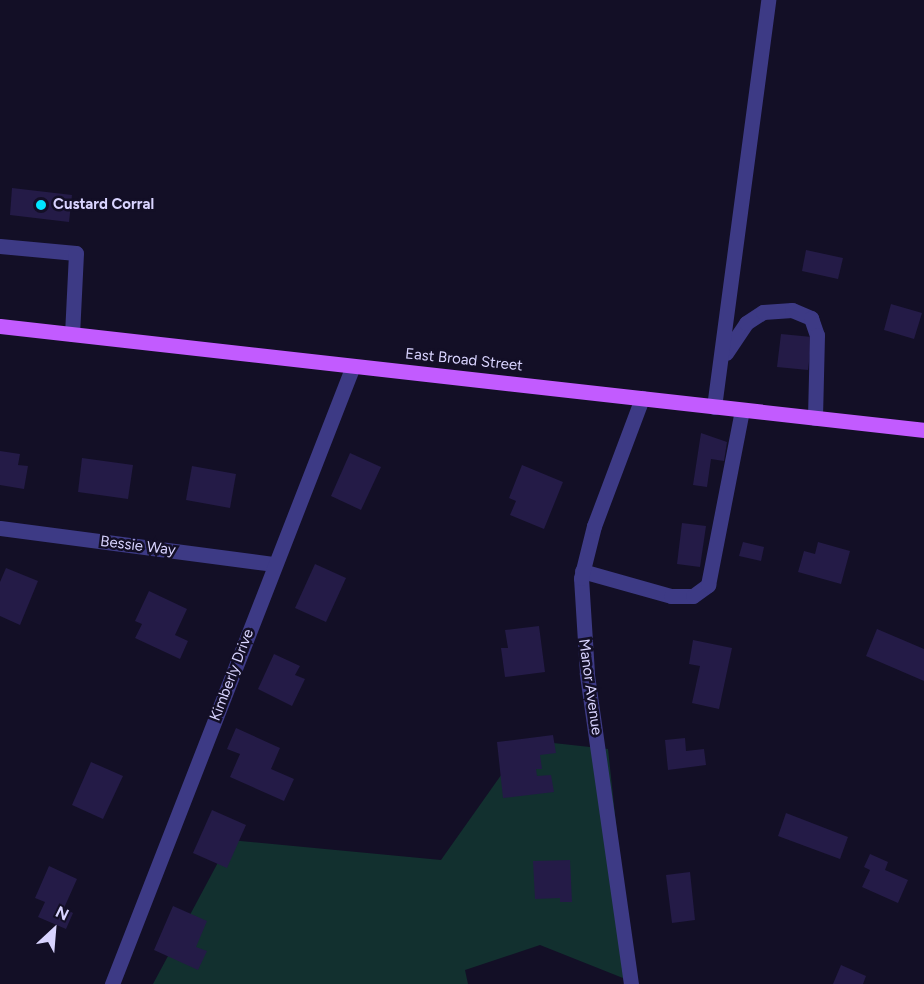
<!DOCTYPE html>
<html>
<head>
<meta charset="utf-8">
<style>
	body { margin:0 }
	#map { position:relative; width:924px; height:984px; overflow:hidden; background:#130f26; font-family:Figtree,sans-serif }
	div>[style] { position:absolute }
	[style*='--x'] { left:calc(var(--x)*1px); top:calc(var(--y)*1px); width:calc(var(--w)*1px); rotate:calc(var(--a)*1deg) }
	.green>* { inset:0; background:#12302f }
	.building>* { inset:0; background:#241b47 }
	.minor>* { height:15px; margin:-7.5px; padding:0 7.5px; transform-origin:7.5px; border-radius:7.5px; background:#3d3a85 }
	.major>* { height:15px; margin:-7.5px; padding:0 7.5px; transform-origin:7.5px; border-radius:7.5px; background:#c25bff }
	.dots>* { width:16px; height:16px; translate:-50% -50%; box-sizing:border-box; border:3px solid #130f26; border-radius:50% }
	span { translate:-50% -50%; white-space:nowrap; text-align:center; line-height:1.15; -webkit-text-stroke:5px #130f26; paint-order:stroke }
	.poi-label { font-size:15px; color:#d9d4ff; font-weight:700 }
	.left { translate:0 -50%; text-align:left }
	.street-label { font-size:15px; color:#d9d4ff }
	.north { position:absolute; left:24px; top:900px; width:60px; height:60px; -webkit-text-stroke:4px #130f26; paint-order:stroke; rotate:26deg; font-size:16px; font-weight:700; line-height:24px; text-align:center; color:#d9d4ff }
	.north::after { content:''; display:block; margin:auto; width:21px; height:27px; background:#d9d4ff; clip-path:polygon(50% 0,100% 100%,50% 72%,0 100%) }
</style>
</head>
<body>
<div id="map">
	<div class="green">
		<div style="clip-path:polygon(526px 740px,608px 749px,633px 982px,540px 945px,465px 970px,468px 984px,153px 984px,230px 840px,441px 860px)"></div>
	</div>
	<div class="building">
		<div style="clip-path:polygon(12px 188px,72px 195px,69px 222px,10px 215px)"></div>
		<div style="clip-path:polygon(806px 250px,843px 258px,838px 279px,802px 271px)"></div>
		<div style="clip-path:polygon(891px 304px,922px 313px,914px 339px,884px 330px)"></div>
		<div style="clip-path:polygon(781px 334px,812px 337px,808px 370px,777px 367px)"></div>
		<div style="clip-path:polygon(701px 433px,727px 442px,724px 461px,711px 459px,707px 487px,693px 485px)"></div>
		<div style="clip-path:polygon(0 451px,20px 454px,18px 465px,28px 466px,24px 489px,0 485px)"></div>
		<div style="clip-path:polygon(350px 453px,381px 467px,361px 510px,331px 496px)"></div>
		<div style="clip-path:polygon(82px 458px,133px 465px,128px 499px,78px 492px)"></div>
		<div style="clip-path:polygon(522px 465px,563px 482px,544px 529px,510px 515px,516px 501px,509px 498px)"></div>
		<div style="clip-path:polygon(192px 466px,236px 474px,230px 508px,186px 500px)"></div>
		<div style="clip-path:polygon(682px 523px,706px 526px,700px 567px,677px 564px)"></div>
		<div style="clip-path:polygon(743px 542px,764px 547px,761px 561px,739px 556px)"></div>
		<div style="clip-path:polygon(818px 542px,850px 551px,841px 584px,798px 572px,804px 551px,815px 554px)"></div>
		<div style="clip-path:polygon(315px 564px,346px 578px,326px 622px,295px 608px)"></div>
		<div style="clip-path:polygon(6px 568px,38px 581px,20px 625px,0 616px,0 582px)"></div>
		<div style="clip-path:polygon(149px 591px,187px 609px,175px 635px,188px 641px,180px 659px,135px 638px,142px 624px,135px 621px)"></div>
		<div style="clip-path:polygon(539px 626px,545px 672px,505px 677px,501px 648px,508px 648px,505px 630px)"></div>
		<div style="clip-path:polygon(877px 629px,924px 649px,924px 681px,866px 656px)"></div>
		<div style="clip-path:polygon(693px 640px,732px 648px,719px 709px,692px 703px,700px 666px,689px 664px)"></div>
		<div style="clip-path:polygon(274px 654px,300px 666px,295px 675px,305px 679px,292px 706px,258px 689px)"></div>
		<div style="clip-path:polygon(236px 728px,280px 748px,271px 769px,294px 779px,284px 801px,230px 777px,240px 754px,227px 749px)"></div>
		<div style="clip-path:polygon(553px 735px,556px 753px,540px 755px,542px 769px,536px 769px,537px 776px,551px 775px,554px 792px,503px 798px,497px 742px)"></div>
		<div style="clip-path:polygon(685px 738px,686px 751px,704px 749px,706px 765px,668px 770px,665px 740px)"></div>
		<div style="clip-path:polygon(91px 762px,123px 776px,103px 819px,72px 805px)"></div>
		<div style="clip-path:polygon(212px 810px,246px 825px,227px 868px,193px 853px)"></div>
		<div style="clip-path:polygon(786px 813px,848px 837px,840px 859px,778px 836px)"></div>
		<div style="clip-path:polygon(870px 854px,888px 862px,885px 870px,908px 880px,898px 903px,862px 887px,870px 870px,864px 867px)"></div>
		<div style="clip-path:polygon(570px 860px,572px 902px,560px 902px,560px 898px,535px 899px,533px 861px)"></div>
		<div style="clip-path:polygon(49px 866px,77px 879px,64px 908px,73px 913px,66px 929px,38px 917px,45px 902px,35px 898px)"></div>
		<div style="clip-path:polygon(690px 872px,695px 920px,672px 923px,666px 875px)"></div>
		<div style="clip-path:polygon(173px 906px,207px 921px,196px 947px,207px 951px,198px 970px,154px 950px)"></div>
		<div style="clip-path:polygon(841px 965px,866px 976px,863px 984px,833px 984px)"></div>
	</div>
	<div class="minor">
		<div style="--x:0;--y:246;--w:76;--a:5.3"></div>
		<div style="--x:76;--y:253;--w:81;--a:92.8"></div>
		<div style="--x:726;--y:353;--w:36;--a:-56"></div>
		<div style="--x:746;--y:323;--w:20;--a:-33"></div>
		<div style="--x:763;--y:312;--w:29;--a:-4"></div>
		<div style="--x:792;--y:310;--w:21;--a:23"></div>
		<div style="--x:811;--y:318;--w:18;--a:71"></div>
		<div style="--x:817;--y:335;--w:83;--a:91.4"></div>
		<div style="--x:714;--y:407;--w:411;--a:-82.4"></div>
		<div style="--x:0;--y:528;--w:277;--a:7.5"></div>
		<div style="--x:582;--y:571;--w:92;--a:15.7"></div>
		<div style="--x:671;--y:596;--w:22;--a:0"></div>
		<div style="--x:693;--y:596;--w:19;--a:-36"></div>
		<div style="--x:708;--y:585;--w:178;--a:-79"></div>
		<div style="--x:112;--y:984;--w:663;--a:-68.7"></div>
		<div style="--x:631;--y:984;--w:314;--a:-98.1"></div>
		<div style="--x:587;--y:673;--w:95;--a:-93.6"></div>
		<div style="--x:581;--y:578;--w:54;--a:-76"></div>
		<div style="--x:594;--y:526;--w:137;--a:-69.4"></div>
	</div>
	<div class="major">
		<div style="--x:0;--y:326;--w:930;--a:6.42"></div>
	</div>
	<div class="dots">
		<div style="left:41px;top:205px;background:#00e5ff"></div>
	</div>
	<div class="poi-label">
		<span class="left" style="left:53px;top:205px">Custard Corral</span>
	</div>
	<div class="street-label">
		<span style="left:464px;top:360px;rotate:6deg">East Broad Street</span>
		<span style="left:138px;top:546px;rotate:7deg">Bessie Way</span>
		<span style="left:232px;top:675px;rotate:-69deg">Kimberly Drive</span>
		<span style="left:590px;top:687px;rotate:82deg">Manor Avenue</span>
	</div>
	<div class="north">N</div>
</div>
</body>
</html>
